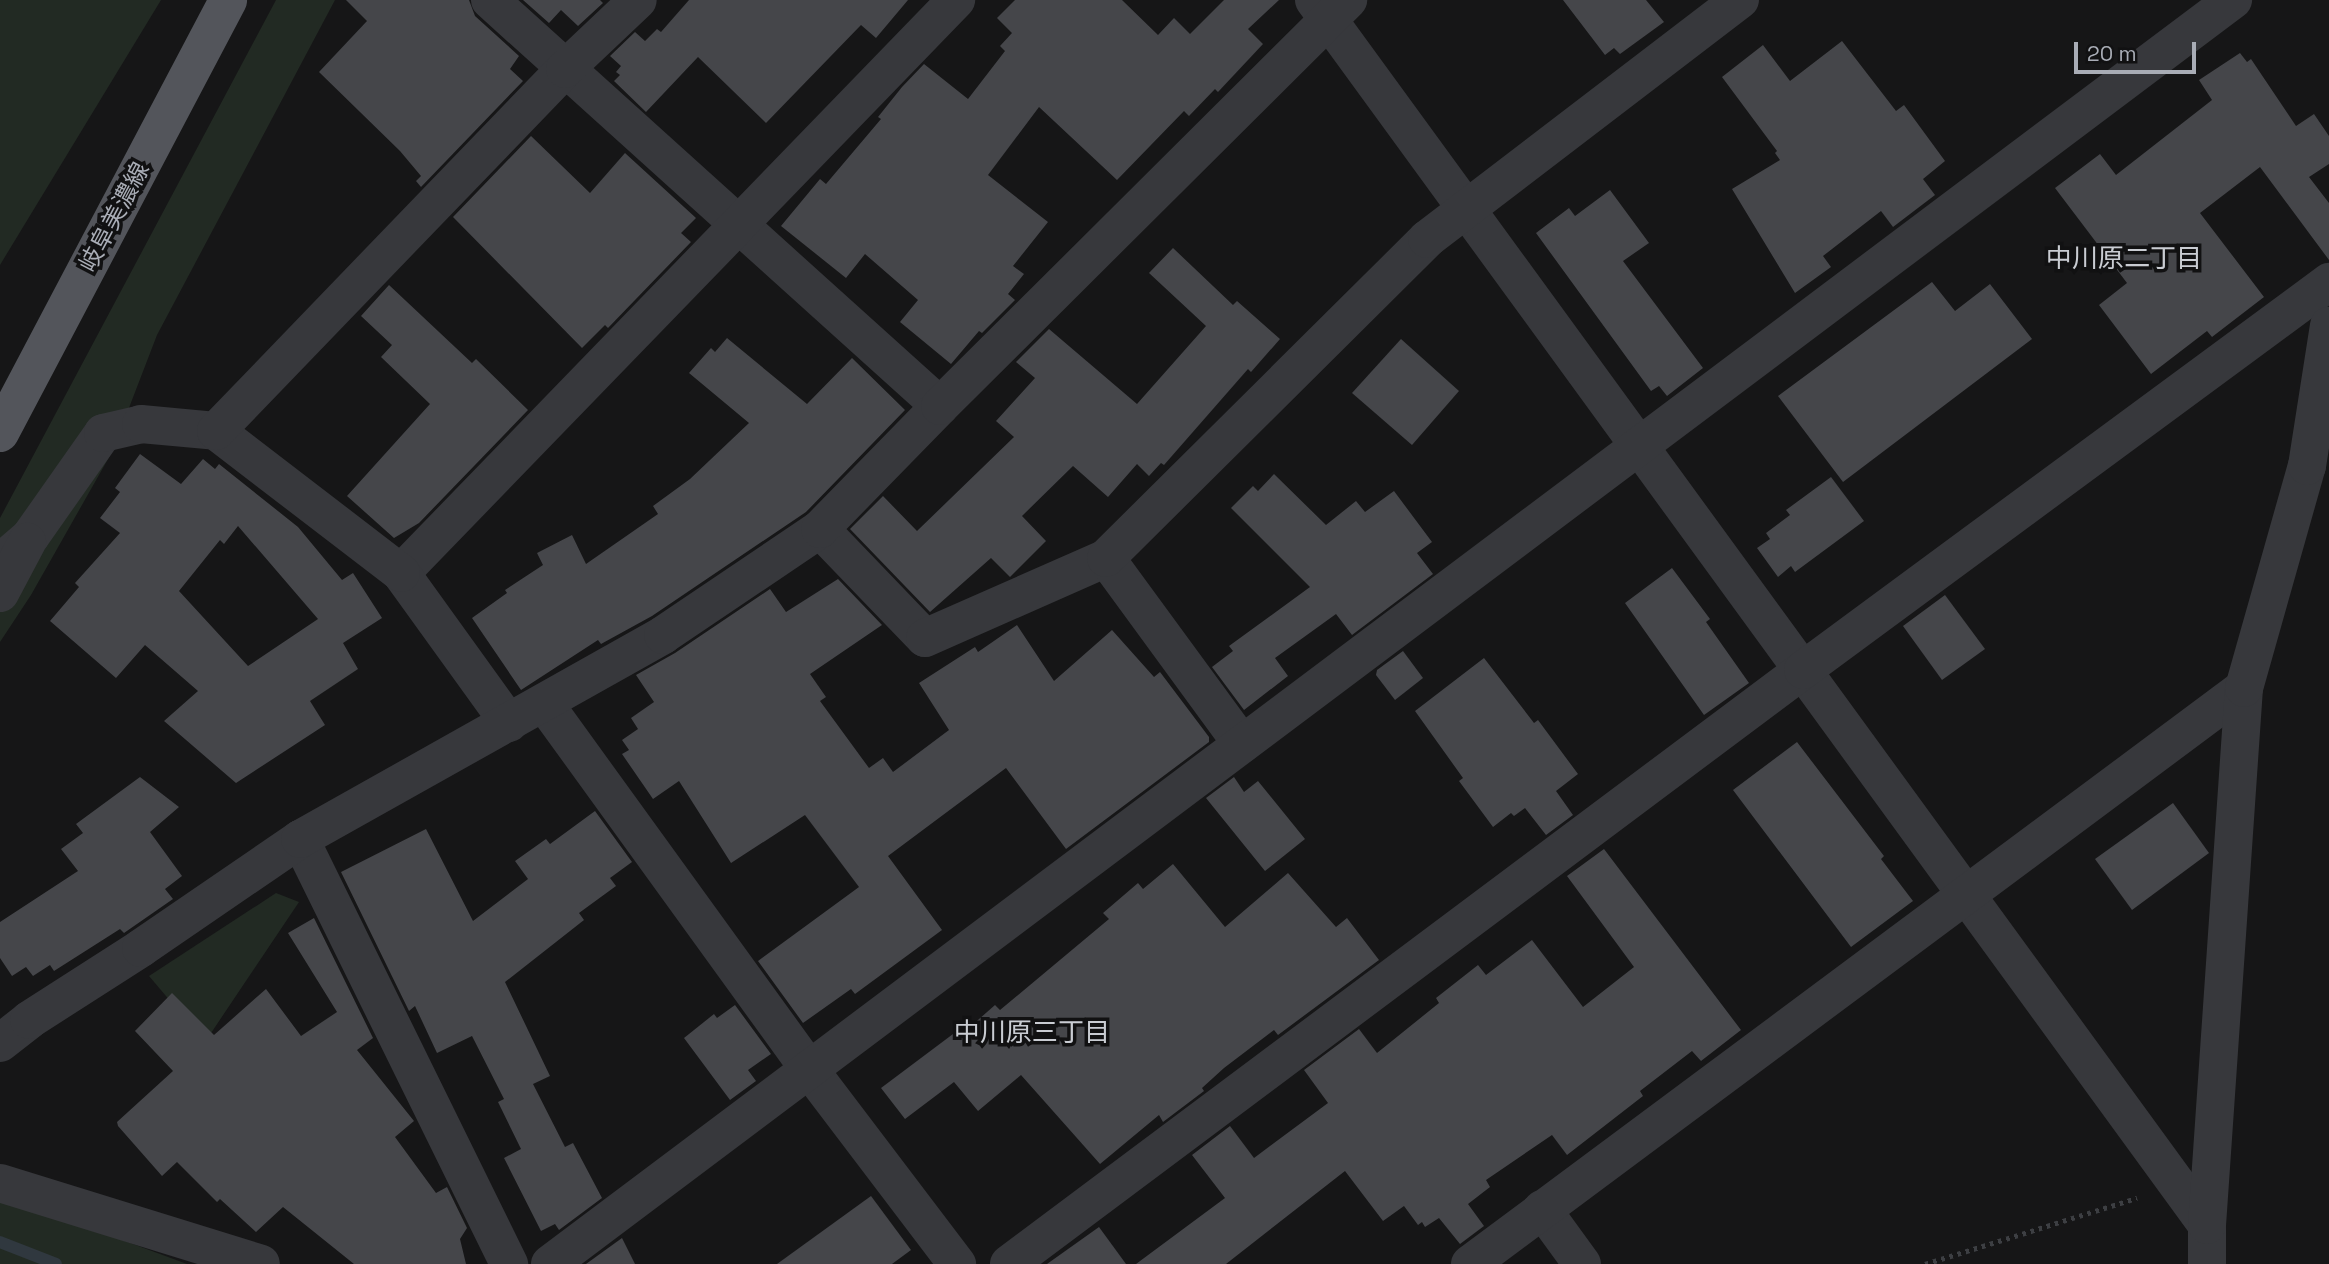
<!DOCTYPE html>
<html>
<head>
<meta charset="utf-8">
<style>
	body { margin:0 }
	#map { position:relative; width:2329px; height:1264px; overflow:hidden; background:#161617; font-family:"Space Grotesk","Noto Sans JP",sans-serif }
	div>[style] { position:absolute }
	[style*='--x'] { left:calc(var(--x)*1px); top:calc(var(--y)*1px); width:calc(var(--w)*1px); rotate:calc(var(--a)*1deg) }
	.green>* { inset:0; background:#222a23 }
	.stream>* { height:12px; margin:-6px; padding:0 6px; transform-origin:6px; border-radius:6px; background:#30383f }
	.building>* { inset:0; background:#45464a }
	.path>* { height:4.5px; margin-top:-2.25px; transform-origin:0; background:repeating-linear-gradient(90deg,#3d3f43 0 3.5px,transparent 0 8.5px) }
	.minor>* { height:38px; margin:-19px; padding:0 19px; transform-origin:19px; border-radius:19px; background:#37383c }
	.major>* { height:38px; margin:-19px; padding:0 19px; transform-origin:19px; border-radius:19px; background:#53555b }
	span { translate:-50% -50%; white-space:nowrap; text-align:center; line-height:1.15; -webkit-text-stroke:7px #111112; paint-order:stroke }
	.street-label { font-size:24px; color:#a9adb6 }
	.neighbourhood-label { font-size:26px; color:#c9ccd2 }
	.scale { position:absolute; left:2074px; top:42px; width:122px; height:32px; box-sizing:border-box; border:4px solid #a9adb6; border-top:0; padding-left:9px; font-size:21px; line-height:24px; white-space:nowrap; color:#a9adb6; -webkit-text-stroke:5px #111112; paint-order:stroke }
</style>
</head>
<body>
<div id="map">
	<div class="green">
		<div style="clip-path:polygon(0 0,161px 0,0 265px)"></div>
		<div style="clip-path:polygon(276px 0,335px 0,157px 335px,112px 452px,31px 595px,0 642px,0 518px)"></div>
		<div style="clip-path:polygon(276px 893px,299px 902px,205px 1042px,149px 976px)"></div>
		<div style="clip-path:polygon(0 1196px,87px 1227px,187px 1264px,0 1264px)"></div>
	</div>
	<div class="stream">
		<div style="--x:0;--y:1242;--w:60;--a:21.4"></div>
	</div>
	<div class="building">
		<div style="clip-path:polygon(346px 0,469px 0,475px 16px,519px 56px,510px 69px,523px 81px,421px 187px,416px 181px,421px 176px,400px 151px,319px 72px,367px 21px)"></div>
		<div style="clip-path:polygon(523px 0,600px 0,603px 3px,578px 26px,561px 10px,549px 23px)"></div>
		<div style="clip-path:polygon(689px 0,908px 0,876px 38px,861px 25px,766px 123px,698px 57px,646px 112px,614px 81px,620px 75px,616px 72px,621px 66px,610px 56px,635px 32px,645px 41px,657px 29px,661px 32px)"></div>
		<div style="clip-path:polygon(1015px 0,1122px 0,1158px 35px,1174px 18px,1190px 34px,1224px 0,1279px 0,1248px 29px,1263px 44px,1218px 92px,1215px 89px,1189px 116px,1184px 111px,1117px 180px,1039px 107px,988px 175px,1048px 222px,1013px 266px,1024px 274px,1008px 294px,1015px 300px,982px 333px,979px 331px,951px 364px,900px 322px,918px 300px,865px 254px,846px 278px,781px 226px,820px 179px,826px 184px,881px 119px,878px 117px,902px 87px,924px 64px,968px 99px,1005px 51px,1000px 46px,1012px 33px,997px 18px)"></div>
		<div style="clip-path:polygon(1563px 0,1646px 0,1664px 22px,1620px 54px,1614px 48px,1605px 55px)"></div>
		<div style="clip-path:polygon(1842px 41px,1896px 111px,1904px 105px,1945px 161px,1923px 179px,1935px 195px,1893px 227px,1881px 211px,1823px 256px,1831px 267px,1795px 293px,1732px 189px,1780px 160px,1775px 153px,1777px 151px,1722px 77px,1763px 45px,1790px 81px)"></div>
		<div style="clip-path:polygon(2240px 53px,2247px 62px,2251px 59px,2296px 126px,2314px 114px,2329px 136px,2329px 164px,2309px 177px,2329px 203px,2329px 260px,2260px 167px,2200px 213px,2264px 297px,2212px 337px,2207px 331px,2151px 374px,2099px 305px,2127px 283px,2055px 188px,2100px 154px,2116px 175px,2212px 100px,2199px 80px)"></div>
		<div style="clip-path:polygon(531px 136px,590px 193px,625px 153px,696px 218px,681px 233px,691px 242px,608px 328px,605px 325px,582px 348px,453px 217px)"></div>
		<div style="clip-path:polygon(1610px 190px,1649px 243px,1623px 261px,1703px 368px,1667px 396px,1659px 386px,1651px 391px,1536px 233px,1569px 208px,1575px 216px)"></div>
		<div style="clip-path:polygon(1173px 248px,1233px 305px,1237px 301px,1280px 339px,1251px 372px,1248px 369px,1164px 465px,1161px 463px,1149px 476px,1137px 464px,1108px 497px,1073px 466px,1022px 516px,1046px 541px,1010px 577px,991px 558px,930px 612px,850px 529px,883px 496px,917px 531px,1014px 437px,996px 421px,1035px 378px,1016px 362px,1049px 329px,1137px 404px,1206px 326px,1149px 273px)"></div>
		<div style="clip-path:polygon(1932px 282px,1955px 311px,1990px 284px,2032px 339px,1843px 482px,1778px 396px)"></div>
		<div style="clip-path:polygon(389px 285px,472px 363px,476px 359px,528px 410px,419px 523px,394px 538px,347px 496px,430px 404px,381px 357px,392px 345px,361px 316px)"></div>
		<div style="clip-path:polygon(727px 338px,807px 404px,852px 358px,905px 410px,806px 512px,652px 616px,601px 644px,598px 640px,521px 690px,472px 618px,507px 593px,505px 590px,543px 565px,537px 553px,572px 535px,586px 564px,658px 514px,653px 506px,690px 479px,749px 423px,689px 373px,711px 348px,715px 352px)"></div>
		<div style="clip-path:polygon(1401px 339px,1459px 391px,1412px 445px,1352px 393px)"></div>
		<div style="clip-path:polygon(evenodd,140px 454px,181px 484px,203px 459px,215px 469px,219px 464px,298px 527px,342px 580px,353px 573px,382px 618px,343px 643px,358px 669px,310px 701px,325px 725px,236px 783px,164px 721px,198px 691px,145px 645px,116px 678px,50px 621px,79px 587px,75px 583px,120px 533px,100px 518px,120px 492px,115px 488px,140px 454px,238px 526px,318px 619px,248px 666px,179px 591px,220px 540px,224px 544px,238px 526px)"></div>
		<div style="clip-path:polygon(1274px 474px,1326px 525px,1356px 501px,1365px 512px,1394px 491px,1432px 542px,1417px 553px,1433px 574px,1352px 635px,1336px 614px,1275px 658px,1288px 676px,1244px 710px,1212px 667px,1233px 651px,1229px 646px,1310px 587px,1231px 508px,1253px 486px,1258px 491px)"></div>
		<div style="clip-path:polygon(1831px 477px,1864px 521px,1795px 572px,1791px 566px,1778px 577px,1757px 548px,1770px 539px,1766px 533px,1790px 515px,1786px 510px)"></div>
		<div style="clip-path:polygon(1672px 568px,1710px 619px,1706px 622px,1749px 683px,1704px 715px,1625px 603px)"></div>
		<div style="clip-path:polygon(838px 579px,882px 625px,810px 674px,826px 697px,820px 701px,869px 768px,883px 758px,893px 772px,949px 730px,919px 683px,975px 647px,978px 652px,1017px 625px,1054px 681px,1112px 630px,1154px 677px,1160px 672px,1209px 737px,1209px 742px,1066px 849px,1006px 768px,888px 856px,942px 930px,855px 994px,851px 989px,803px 1023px,758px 961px,859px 887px,805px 815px,731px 863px,679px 781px,653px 799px,622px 754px,629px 750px,622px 740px,638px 729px,631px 718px,654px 702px,636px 675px,675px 653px,770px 589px,786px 612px)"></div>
		<div style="clip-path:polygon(1945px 595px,1985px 649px,1942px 680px,1903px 626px)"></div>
		<div style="clip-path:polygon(1403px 651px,1423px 678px,1395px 700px,1376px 675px,1377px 670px)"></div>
		<div style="clip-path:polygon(1484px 658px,1534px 723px,1538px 720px,1578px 774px,1556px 791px,1573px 815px,1546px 835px,1525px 808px,1514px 816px,1511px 813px,1493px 827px,1459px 781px,1463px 778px,1415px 711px)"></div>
		<div style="clip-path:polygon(1797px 742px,1884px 856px,1881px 859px,1913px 901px,1851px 947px,1733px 790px)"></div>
		<div style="clip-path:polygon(140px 777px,179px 807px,150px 832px,182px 876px,165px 889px,173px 899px,124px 933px,120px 929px,54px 971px,50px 965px,33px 976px,26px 967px,12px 976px,0 958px,0 922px,78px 871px,61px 849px,83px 833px,76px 824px)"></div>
		<div style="clip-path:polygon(1234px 777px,1244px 792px,1258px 781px,1305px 839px,1265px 871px,1206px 798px)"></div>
		<div style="clip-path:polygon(2173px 803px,2209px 853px,2132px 910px,2095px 859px)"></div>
		<div style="clip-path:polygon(595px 811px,632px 862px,610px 878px,616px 886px,579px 913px,584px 920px,505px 982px,550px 1076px,533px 1084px,565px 1147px,573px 1143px,602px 1198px,559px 1230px,555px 1224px,541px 1231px,504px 1158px,521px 1149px,498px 1102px,504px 1099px,472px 1036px,437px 1053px,415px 1006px,409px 1011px,341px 872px,426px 829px,473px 921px,528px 879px,515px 861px,546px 839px,550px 844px)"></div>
		<div style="clip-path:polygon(1604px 849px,1741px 1030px,1701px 1061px,1692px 1051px,1640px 1091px,1643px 1096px,1567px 1155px,1552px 1135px,1486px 1180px,1490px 1187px,1468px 1204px,1484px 1226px,1460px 1244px,1439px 1218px,1425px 1227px,1422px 1222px,1418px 1225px,1404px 1206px,1383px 1221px,1345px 1171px,1226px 1264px,1136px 1264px,1225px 1198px,1192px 1155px,1230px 1126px,1254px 1158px,1328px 1103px,1304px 1070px,1359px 1029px,1377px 1053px,1439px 1003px,1436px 998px,1478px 965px,1486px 975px,1532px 940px,1583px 1007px,1634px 967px,1567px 876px)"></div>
		<div style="clip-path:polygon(1173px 864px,1225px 927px,1288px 873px,1336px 927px,1347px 918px,1379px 960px,1278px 1035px,1274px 1030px,1224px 1068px,1202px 1088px,1204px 1091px,1163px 1122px,1159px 1115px,1100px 1164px,1021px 1075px,978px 1111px,954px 1082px,905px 1119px,881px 1088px,965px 1025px,970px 1027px,995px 1005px,1000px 1010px,1109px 919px,1103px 913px,1138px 883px,1143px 889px)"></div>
		<div style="clip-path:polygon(314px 918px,373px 1038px,357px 1050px,414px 1121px,395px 1137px,436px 1193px,447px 1187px,467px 1228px,460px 1239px,466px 1264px,354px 1264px,283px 1207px,256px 1232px,220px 1199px,217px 1202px,177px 1162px,162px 1176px,118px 1126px,117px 1122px,173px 1071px,135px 1031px,172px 993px,214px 1035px,266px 989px,301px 1036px,337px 1012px,288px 933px)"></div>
		<div style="clip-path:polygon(735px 1005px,771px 1054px,748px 1070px,756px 1081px,730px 1100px,684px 1038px,714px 1014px,717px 1018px)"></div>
		<div style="clip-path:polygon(871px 1196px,911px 1250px,892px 1264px,777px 1264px)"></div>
		<div style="clip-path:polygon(1099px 1227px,1126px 1264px,1047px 1264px)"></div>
		<div style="clip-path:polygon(622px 1238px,635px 1264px,586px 1264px)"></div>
	</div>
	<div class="path">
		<div style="--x:1925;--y:1264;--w:222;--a:-17.3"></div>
	</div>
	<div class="minor">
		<div style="--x:490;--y:0;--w:606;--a:42.06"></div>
		<div style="--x:1314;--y:0;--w:1516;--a:53.91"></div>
		<div style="--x:820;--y:529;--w:151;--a:46.1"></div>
		<div style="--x:925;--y:638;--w:198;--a:-23.8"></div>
		<div style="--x:0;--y:563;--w:40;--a:-41"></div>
		<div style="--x:30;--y:537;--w:127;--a:-54.9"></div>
		<div style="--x:103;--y:433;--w:39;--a:-13"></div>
		<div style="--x:141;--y:424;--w:75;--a:5.3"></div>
		<div style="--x:401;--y:573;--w:798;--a:-45.91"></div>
		<div style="--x:0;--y:593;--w:58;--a:-62.1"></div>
		<div style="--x:544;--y:703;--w:452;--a:54.1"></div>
		<div style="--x:809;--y:1069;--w:245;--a:52.8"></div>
		<div style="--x:509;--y:723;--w:185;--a:-125.8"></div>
		<div style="--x:401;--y:573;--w:233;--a:-142.5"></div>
		<div style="--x:216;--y:431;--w:503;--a:-46.05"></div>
		<div style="--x:565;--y:69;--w:100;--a:-43.4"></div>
		<div style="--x:1242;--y:744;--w:230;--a:-126.2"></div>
		<div style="--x:1106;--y:558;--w:453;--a:-44.8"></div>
		<div style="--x:1427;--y:239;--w:394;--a:-37.4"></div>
		<div style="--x:300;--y:839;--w:474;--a:63.8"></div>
		<div style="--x:0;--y:1043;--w:37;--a:-38"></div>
		<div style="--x:29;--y:1020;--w:133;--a:-32.7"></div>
		<div style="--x:141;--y:948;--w:193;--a:-34.4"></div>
		<div style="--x:300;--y:839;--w:416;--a:-29.3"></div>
		<div style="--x:663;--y:635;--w:189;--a:-34"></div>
		<div style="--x:820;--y:529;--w:172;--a:-45.7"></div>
		<div style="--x:940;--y:406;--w:576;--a:-44.86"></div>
		<div style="--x:0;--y:1183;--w:273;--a:17.2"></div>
		<div style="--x:1542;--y:1209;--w:68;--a:54"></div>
		<div style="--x:550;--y:1264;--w:2105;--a:-36.91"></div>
		<div style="--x:1009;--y:1264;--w:992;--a:-36.8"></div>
		<div style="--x:1803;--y:670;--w:654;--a:-36.41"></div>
		<div style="--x:1470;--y:1264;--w:965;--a:-36.66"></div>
		<div style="--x:2207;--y:1264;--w:39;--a:-90"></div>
		<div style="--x:2207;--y:1225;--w:538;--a:-86.06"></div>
		<div style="--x:2244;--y:688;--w:231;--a:-74.2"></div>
		<div style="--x:2307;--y:466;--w:142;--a:-81.1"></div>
	</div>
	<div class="major">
		<div style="--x:0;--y:433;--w:489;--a:-62.2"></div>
	</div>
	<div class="street-label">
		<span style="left:114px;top:217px;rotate:-62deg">岐阜美濃線</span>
	</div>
	<div class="neighbourhood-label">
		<span style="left:2124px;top:259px">中川原二丁目</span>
		<span style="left:1032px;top:1033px">中川原三丁目</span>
	</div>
	<div class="scale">20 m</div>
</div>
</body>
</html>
